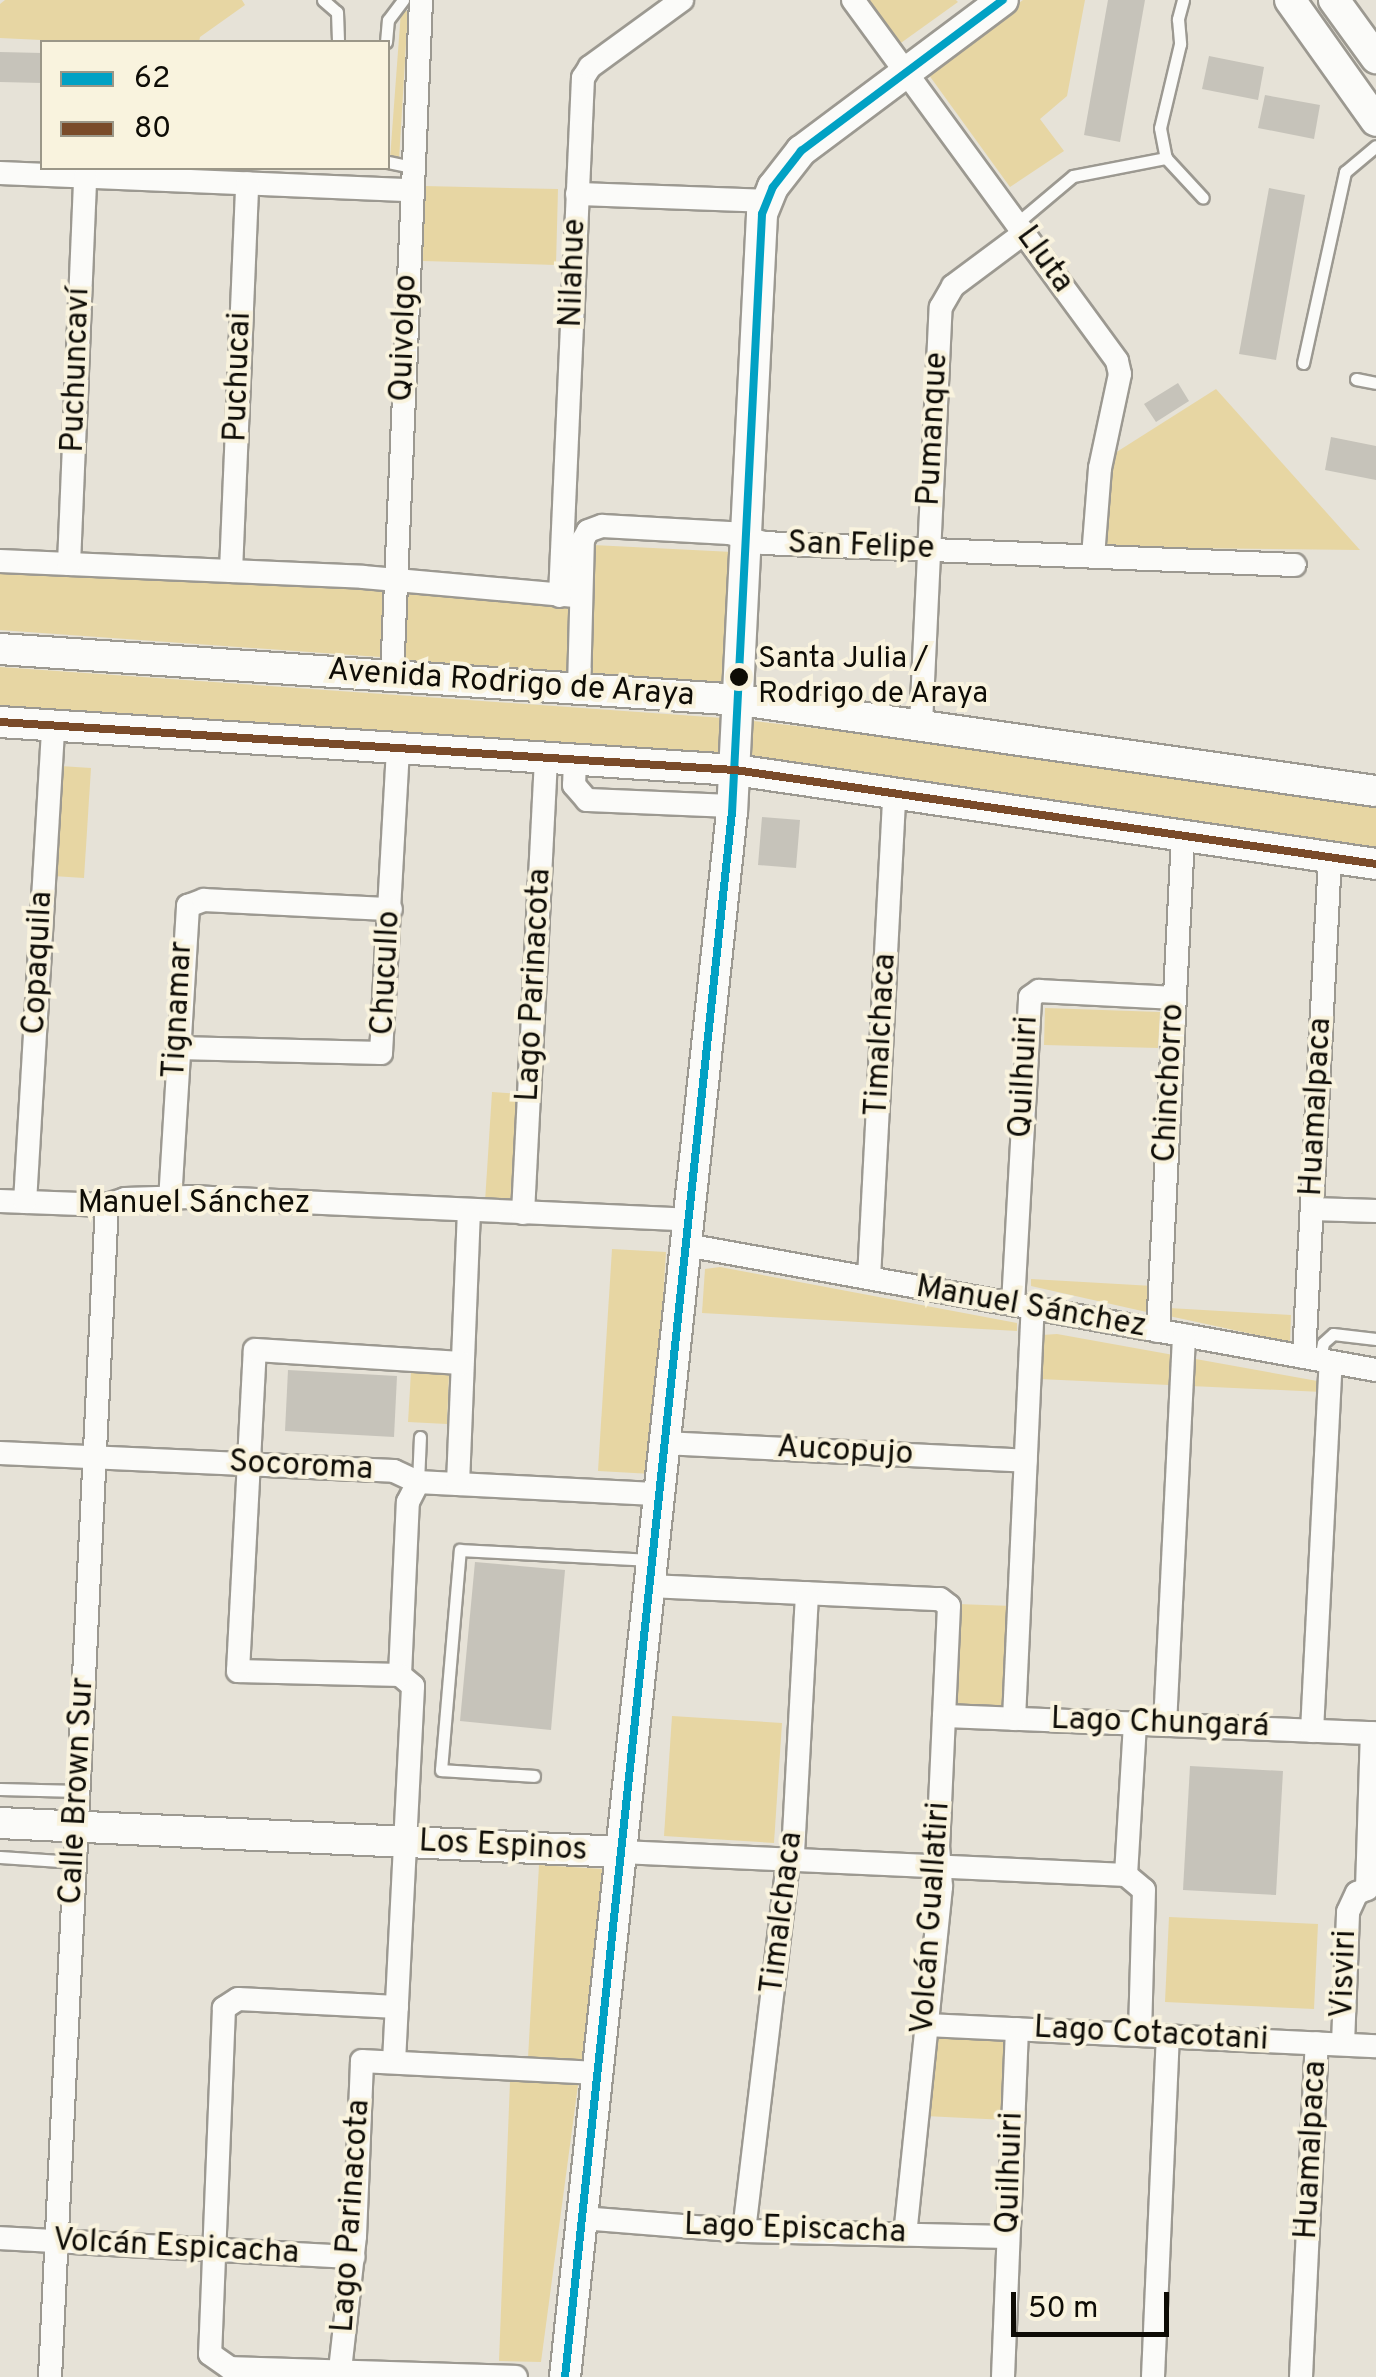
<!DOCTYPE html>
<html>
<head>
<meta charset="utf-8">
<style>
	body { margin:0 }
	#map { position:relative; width:1376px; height:2377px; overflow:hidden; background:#e6e2d7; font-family:Overpass,sans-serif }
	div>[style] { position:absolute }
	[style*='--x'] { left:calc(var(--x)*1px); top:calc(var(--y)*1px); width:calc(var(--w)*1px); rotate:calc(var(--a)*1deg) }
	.green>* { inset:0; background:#e7d6a3 }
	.building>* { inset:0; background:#c6c3ba }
	.roads { filter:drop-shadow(2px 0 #9c9991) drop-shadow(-2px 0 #9c9991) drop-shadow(0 2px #9c9991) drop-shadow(0 -2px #9c9991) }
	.lane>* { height:11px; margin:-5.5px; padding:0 5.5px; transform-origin:5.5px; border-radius:5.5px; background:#fbfbf9 }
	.street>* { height:22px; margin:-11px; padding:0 11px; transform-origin:11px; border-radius:11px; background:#fbfbf9 }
	.secondary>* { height:30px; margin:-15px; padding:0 15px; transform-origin:15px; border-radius:15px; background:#fbfbf9 }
	.bus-1>* { height:8px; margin:-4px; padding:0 4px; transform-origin:4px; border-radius:4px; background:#01a1c4 }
	.bus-2>* { height:8px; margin:-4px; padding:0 4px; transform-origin:4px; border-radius:4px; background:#7a4b2a }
	.dots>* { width:28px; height:28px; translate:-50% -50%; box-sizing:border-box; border:5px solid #f9f3de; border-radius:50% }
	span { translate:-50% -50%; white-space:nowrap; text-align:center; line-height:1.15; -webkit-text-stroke:8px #f9f3de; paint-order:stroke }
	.bus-label { font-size:30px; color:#0e0c06 }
	.left { translate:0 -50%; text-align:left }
	.street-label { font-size:32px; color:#0e0c06 }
	.legend { position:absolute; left:40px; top:40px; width:350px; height:130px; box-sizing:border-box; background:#f9f3de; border:2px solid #9b9788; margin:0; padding:12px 18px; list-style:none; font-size:30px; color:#0e0c06 }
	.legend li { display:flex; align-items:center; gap:20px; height:50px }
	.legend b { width:50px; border:2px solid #9b9788 }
	.scale { position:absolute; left:1011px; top:2292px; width:158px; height:45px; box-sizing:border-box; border:5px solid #0e0c06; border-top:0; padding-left:12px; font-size:30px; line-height:35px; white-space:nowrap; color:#0e0c06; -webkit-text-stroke:8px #f9f3de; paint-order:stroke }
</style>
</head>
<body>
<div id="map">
	<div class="green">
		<div style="clip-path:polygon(5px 0,242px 0,245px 5px,200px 37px,199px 42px,83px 42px,0 38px,0 4px)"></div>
		<div style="clip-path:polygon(865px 0,956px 0,958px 2px,898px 45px)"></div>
		<div style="clip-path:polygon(1023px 0,1085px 0,1067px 96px,1040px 119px,1064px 151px,1010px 187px,926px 71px)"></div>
		<div style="clip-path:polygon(401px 11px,408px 11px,399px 160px,390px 159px)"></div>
		<div style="clip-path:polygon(424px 186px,558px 189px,556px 265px,423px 261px)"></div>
		<div style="clip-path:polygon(1216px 389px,1360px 550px,1099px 547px,1115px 453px)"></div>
		<div style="clip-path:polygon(593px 545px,733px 552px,723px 688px,405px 664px,407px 589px,589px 607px)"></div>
		<div style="clip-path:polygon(0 570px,385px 590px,380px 657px,0 630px)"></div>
		<div style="clip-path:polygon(0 667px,737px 719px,917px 740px,1376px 808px,1376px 853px,777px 759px,397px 737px,0 706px)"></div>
		<div style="clip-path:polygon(60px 766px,91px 768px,84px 878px,53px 876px)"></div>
		<div style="clip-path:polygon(1045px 1008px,1160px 1012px,1158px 1048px,1044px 1045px)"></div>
		<div style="clip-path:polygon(492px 1092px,522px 1094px,516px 1204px,485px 1202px)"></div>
		<div style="clip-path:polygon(612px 1249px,666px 1252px,652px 1474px,598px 1471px)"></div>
		<div style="clip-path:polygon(720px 1267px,1017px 1323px,1017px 1331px,702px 1313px,705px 1269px)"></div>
		<div style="clip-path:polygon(1031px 1279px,1153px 1286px,1151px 1313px,1031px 1286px)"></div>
		<div style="clip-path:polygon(1169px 1308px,1291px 1315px,1290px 1342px,1169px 1316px)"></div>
		<div style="clip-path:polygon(1057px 1334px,1323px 1382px,1322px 1392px,1039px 1379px,1042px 1335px)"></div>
		<div style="clip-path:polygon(411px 1372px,449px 1374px,447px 1424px,408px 1422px)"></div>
		<div style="clip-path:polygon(957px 1604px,1013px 1606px,1008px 1708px,955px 1707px)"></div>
		<div style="clip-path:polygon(672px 1716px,782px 1723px,774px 1843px,664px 1836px)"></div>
		<div style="clip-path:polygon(539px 1865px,603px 1869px,583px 2060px,528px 2058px)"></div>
		<div style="clip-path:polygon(1169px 1917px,1318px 1924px,1314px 2009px,1165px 2002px)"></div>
		<div style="clip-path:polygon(930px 2036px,1010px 2041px,1006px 2120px,925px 2116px)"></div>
		<div style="clip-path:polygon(510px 2081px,578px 2085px,541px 2362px,499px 2361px)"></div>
	</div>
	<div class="building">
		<div style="clip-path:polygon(1108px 0,1145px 0,1120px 142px,1084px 135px)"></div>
		<div style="clip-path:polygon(0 52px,42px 53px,42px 83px,0 82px)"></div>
		<div style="clip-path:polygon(1209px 56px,1264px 67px,1258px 100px,1202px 89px)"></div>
		<div style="clip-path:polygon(1265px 95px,1320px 105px,1314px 139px,1258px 128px)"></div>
		<div style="clip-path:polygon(1269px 188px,1305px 195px,1276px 360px,1239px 354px)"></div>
		<div style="clip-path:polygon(1178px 383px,1189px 401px,1156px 422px,1144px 404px)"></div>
		<div style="clip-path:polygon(1331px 437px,1376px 446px,1376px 480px,1325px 470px)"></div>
		<div style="clip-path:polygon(762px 817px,800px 820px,796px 868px,758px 865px)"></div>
		<div style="clip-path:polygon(288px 1370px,397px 1376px,394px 1437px,285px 1431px)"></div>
		<div style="clip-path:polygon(475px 1562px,565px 1570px,551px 1730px,460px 1721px)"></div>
		<div style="clip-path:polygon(1190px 1766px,1283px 1771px,1276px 1895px,1183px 1890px)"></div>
	</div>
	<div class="roads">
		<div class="lane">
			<div style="--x:323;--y:0;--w:18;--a:41"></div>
			<div style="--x:337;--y:12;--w:30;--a:88"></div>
			<div style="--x:1183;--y:0;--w:20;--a:105"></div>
			<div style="--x:1178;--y:19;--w:25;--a:85"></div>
			<div style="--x:1180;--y:44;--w:86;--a:103.4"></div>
			<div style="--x:1160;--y:128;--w:31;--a:79"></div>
			<div style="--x:1166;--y:158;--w:54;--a:47.2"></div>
			<div style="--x:386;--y:42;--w:22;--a:-85"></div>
			<div style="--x:388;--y:20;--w:25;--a:-53"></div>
			<div style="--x:388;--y:162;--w:25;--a:12"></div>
			<div style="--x:1017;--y:223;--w:73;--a:-40"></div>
			<div style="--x:1073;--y:176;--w:95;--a:-11"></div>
			<div style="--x:1303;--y:363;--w:196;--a:-77.6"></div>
			<div style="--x:1345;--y:172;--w:40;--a:-40"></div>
			<div style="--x:1356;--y:379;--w:20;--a:11"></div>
			<div style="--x:1320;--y:1360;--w:17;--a:-80"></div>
			<div style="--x:1323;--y:1343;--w:13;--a:-42"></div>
			<div style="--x:1333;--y:1334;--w:43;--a:6.6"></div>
			<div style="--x:418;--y:1482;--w:45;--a:-87.5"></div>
			<div style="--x:534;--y:1776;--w:93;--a:-176.3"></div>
			<div style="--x:441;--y:1770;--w:221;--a:-85.1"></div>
			<div style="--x:460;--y:1550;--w:191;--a:3"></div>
			<div style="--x:0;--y:1789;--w:79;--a:1.5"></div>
			<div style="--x:0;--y:1857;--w:75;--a:3.8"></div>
		</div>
		<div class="street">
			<div style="--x:853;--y:0;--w:447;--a:53.8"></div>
			<div style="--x:1117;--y:361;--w:13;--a:77"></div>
			<div style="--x:1120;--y:374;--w:96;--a:102"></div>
			<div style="--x:1100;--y:468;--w:89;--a:94.5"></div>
			<div style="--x:0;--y:173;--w:411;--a:2.4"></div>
			<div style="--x:577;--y:194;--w:189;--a:2.1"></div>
			<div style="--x:0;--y:561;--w:363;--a:2.5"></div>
			<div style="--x:363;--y:577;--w:213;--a:5.1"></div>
			<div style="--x:69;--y:564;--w:387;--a:-87.6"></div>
			<div style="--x:231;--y:571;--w:388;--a:-87.6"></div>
			<div style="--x:560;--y:596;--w:519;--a:-87.46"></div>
			<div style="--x:583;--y:78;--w:13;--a:-58"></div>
			<div style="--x:590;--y:67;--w:114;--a:-36.1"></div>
			<div style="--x:392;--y:676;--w:677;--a:-87.54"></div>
			<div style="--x:579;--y:689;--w:149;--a:-88.5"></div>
			<div style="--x:583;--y:540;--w:10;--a:-61"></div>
			<div style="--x:588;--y:531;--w:15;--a:-20"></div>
			<div style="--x:602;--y:526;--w:127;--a:3.2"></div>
			<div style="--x:729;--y:533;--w:35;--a:16"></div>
			<div style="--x:763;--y:543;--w:532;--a:2.37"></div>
			<div style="--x:921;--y:724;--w:417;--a:-87.3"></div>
			<div style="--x:941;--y:307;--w:24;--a:-60"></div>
			<div style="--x:953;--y:286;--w:89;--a:-36.7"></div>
			<div style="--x:575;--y:759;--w:26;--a:92"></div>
			<div style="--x:574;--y:785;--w:20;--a:49"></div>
			<div style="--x:587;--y:800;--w:145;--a:2.4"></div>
			<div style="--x:178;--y:1048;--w:203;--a:1.4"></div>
			<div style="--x:381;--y:1053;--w:305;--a:-86.8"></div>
			<div style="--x:0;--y:1201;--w:107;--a:2.1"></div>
			<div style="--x:107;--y:1205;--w:19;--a:-18"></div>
			<div style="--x:125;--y:1199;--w:65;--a:-1.8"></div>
			<div style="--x:190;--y:1197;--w:499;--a:2.6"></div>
			<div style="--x:170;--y:1201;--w:296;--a:-86.5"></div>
			<div style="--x:188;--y:906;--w:17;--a:-21"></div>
			<div style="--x:204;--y:900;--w:187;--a:2.8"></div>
			<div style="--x:25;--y:1202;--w:478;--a:-86.6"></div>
			<div style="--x:1312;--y:1209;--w:64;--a:1.8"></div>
			<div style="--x:523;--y:1213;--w:457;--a:-87.1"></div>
			<div style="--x:686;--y:1245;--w:701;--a:10.27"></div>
			<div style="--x:869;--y:1278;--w:486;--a:-87"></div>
			<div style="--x:1013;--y:1304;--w:307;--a:-86.8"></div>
			<div style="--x:1030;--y:997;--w:11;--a:-34"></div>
			<div style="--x:1039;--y:991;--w:136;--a:2.9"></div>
			<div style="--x:1158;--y:1331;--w:497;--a:-87.1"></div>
			<div style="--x:1304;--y:1357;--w:501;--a:-87.02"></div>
			<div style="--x:664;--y:1443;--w:362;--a:2.8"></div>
			<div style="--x:0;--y:1453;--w:394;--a:2.6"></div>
			<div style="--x:394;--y:1471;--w:26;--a:25"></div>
			<div style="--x:418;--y:1482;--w:241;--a:2.9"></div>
			<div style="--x:458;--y:1484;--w:273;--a:-87.7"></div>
			<div style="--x:649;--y:1586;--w:291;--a:2.6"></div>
			<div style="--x:940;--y:1599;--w:11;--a:38"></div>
			<div style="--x:949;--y:1606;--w:239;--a:92.6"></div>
			<div style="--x:938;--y:1845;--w:42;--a:85.9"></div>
			<div style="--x:941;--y:1887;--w:349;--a:95.9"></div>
			<div style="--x:400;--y:1675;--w:173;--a:-87.4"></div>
			<div style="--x:408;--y:1502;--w:22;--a:-63"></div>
			<div style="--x:944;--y:1716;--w:432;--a:2.3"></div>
			<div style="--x:1014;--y:1719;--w:411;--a:-87.4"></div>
			<div style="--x:1165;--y:1725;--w:390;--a:-87.2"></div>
			<div style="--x:1312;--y:1731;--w:369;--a:-87.1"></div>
			<div style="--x:621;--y:1852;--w:506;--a:2.61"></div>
			<div style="--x:1126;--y:1875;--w:23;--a:40"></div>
			<div style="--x:1144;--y:1890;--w:145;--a:91.6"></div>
			<div style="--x:1126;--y:1875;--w:151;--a:-86.6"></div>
			<div style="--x:1367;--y:1889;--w:156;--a:-88.2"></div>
			<div style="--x:397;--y:2007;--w:159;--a:-177.1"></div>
			<div style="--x:238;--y:1999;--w:17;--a:147"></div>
			<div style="--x:224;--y:2008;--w:346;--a:92.3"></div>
			<div style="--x:210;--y:2354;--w:24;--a:35"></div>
			<div style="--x:230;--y:2368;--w:286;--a:1.8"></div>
			<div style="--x:927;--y:2025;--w:449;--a:2.7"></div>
			<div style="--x:1343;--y:2044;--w:132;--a:-87.8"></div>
			<div style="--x:1348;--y:1912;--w:21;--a:-65"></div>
			<div style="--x:1357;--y:1893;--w:11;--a:-22"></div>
			<div style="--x:394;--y:2062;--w:376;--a:-87.1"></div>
			<div style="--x:413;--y:1686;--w:17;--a:-140"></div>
			<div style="--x:400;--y:1675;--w:162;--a:-178.6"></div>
			<div style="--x:238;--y:1671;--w:321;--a:-87"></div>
			<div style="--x:255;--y:1350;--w:207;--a:3.6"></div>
			<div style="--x:582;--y:2218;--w:163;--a:4.6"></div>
			<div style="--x:744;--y:2231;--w:264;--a:1.3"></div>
			<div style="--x:744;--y:2231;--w:374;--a:-83.2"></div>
			<div style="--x:788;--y:1860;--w:9;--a:-54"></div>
			<div style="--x:793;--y:1853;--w:260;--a:-86.9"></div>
			<div style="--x:0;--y:2238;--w:354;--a:3.1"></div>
			<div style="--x:340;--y:2370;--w:135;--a:-83.6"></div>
			<div style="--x:355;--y:2236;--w:175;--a:-87.7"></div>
			<div style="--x:362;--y:2061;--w:235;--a:2.9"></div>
			<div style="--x:50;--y:2377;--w:1173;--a:-87.22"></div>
			<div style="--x:1003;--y:2377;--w:348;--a:-87.7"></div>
			<div style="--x:1153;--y:2377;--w:341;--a:-87.5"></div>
			<div style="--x:1301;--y:2377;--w:334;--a:-87.3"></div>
		</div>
		<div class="secondary">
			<div style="--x:1290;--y:0;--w:148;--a:54.6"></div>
			<div style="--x:1334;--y:0;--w:72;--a:54.1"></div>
			<div style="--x:0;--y:649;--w:743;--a:3.94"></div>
			<div style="--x:741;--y:700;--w:641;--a:8.16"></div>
			<div style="--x:0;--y:722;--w:737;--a:3.74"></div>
			<div style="--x:735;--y:770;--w:648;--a:8.34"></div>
			<div style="--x:0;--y:1823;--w:622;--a:2.67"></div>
			<div style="--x:565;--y:2377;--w:1573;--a:-83.91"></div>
			<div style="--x:732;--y:813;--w:600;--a:-87.13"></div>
			<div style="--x:762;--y:214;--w:29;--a:-68"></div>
			<div style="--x:773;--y:187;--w:46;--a:-52.1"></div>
			<div style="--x:801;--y:151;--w:252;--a:-36.8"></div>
		</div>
	</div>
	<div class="bus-1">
		<div style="--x:565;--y:2377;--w:1573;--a:-83.91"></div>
		<div style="--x:732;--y:813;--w:600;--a:-87.13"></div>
		<div style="--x:762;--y:214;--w:29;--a:-68"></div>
		<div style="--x:773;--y:187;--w:46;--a:-52.1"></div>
		<div style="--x:801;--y:151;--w:252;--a:-36.8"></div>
	</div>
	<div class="bus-2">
		<div style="--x:0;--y:722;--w:737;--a:3.74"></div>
		<div style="--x:735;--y:770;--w:648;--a:8.34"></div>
	</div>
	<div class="dots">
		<div style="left:739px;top:677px;background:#0e0c06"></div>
	</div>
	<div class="bus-label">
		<span class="left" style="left:758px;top:677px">Santa Julia /<br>Rodrigo de Araya</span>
	</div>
	<div class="street-label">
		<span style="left:1044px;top:260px;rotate:54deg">Lluta</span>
		<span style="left:574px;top:273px;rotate:-88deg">Nilahue</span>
		<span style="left:405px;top:338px;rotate:-88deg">Quivolgo</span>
		<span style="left:77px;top:370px;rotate:-88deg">Puchuncaví</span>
		<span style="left:239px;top:377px;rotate:-88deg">Puchucai</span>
		<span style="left:934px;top:429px;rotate:-87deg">Pumanque</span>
		<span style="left:861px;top:547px;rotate:2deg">San Felipe</span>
		<span style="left:511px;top:684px;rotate:4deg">Avenida Rodrigo de Araya</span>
		<span style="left:39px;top:963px;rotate:-87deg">Copaquila</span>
		<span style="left:387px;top:973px;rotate:-87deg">Chucullo</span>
		<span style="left:535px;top:985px;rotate:-87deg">Lago Parinacota</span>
		<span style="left:179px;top:1010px;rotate:-87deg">Tignamar</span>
		<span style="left:882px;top:1035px;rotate:-87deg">Timalchaca</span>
		<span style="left:1025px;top:1077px;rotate:-87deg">Quilhuiri</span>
		<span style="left:1170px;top:1083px;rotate:-87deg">Chinchorro</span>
		<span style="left:1317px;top:1107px;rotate:-87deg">Huamalpaca</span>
		<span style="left:194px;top:1204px">Manuel Sánchez</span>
		<span style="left:1031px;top:1308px;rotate:10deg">Manuel Sánchez</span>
		<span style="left:845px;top:1452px;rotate:3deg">Aucopujo</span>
		<span style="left:301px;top:1467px;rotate:3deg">Socoroma</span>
		<span style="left:1160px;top:1724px;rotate:2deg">Lago Chungará</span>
		<span style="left:78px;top:1791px;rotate:-87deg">Calle Brown Sur</span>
		<span style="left:503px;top:1847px;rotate:3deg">Los Espinos</span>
		<span style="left:783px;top:1913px;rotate:-83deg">Timalchaca</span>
		<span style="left:932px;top:1918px;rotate:-86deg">Volcán Guallatiri</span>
		<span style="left:1345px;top:1974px;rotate:-88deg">Visviri</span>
		<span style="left:1151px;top:2035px;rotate:3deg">Lago Cotacotani</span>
		<span style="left:1312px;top:2150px;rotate:-87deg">Huamalpaca</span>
		<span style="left:1011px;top:2173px;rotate:-88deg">Quilhuiri</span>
		<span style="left:352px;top:2216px;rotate:-86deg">Lago Parinacota</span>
		<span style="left:795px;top:2230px;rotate:2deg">Lago Episcacha</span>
		<span style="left:176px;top:2248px;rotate:3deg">Volcán Espicacha</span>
	</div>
	<ul class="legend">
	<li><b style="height:12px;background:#01a1c4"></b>62</li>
	<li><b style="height:12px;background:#7a4b2a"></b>80</li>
	</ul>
	<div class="scale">50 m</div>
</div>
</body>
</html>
